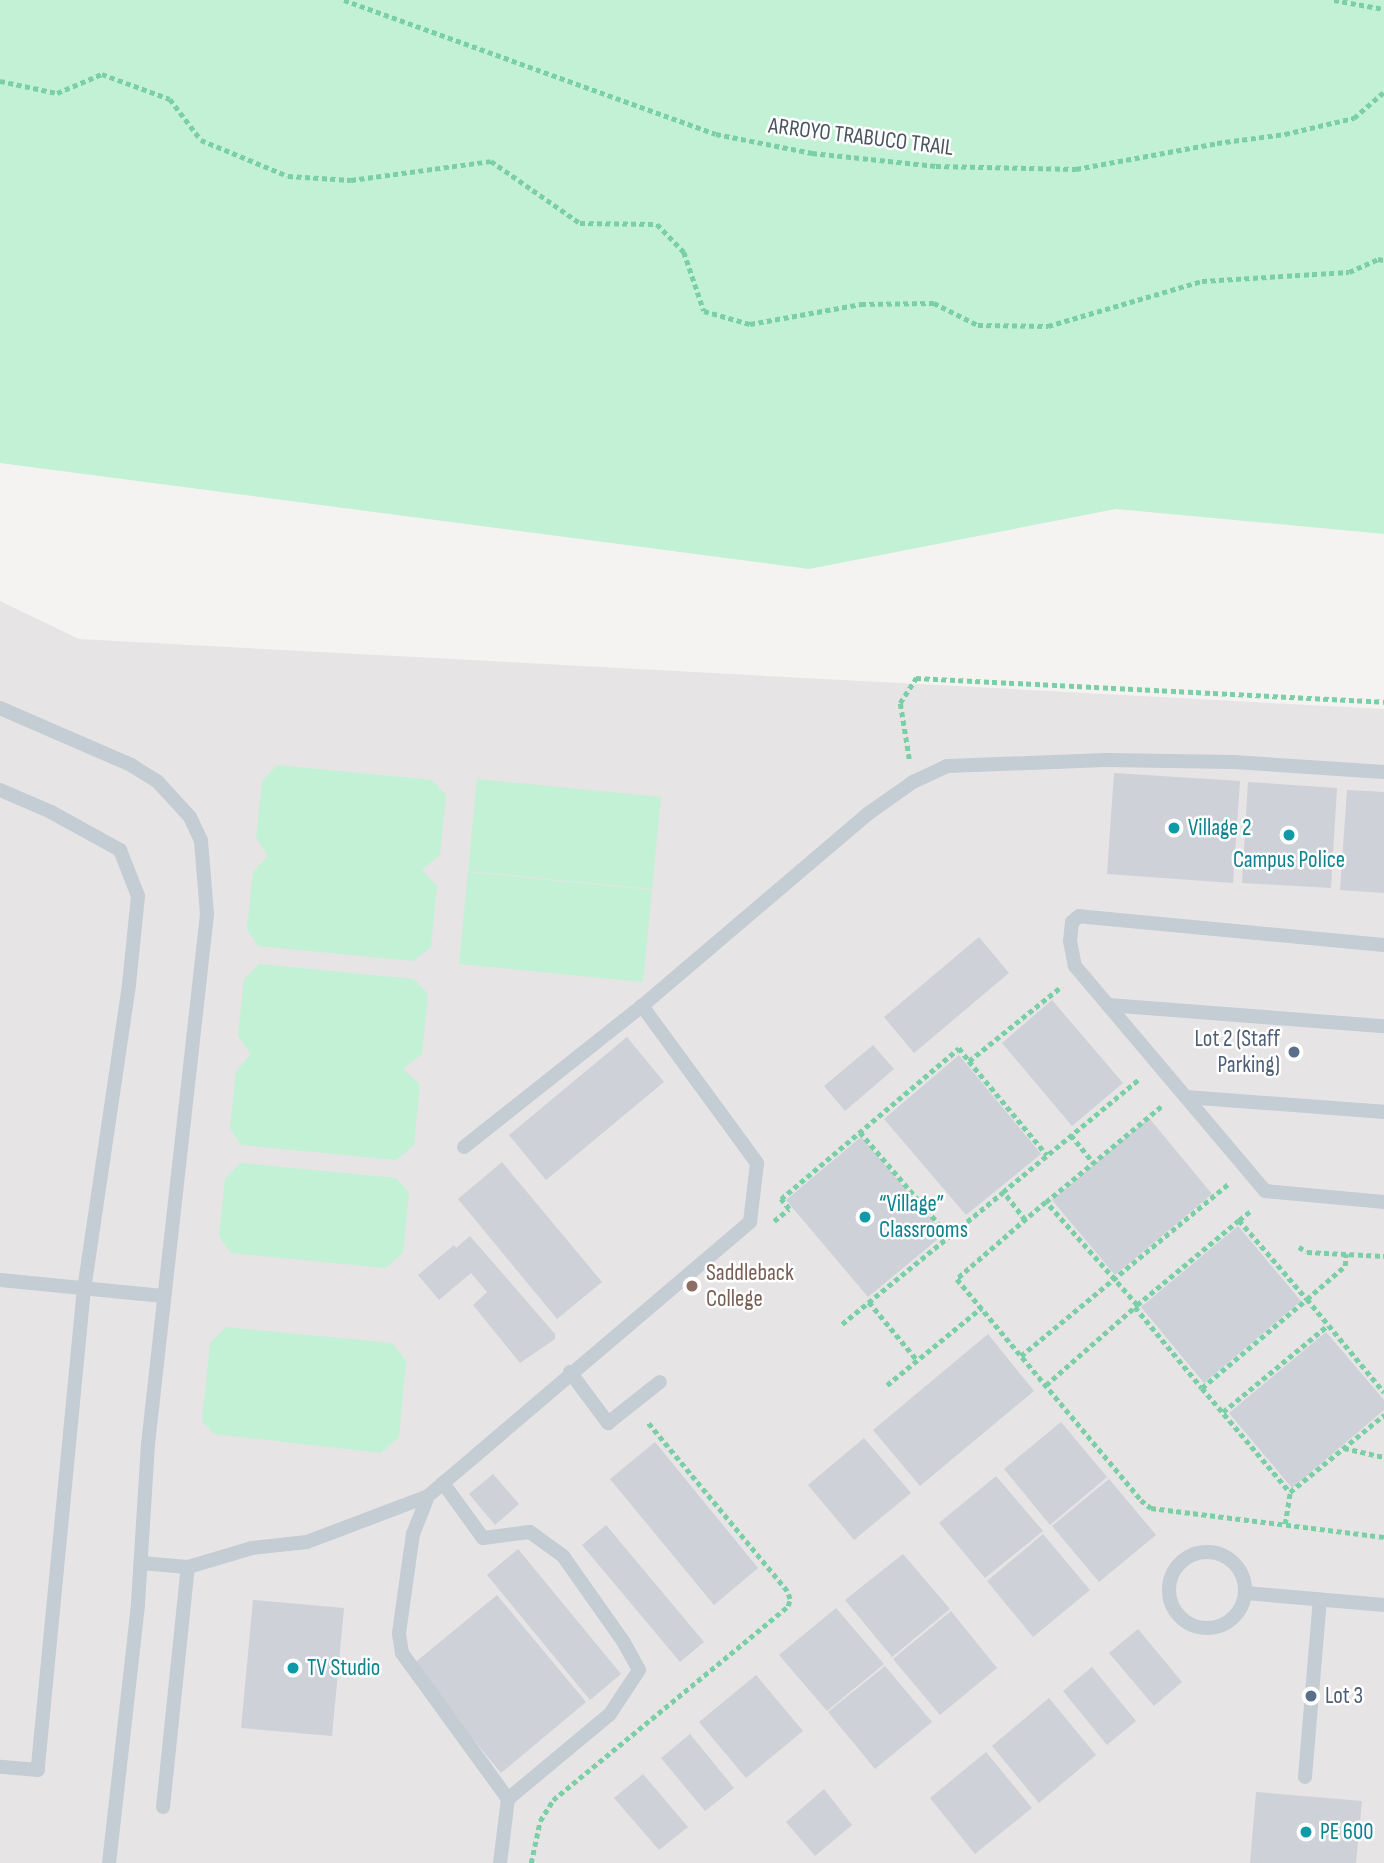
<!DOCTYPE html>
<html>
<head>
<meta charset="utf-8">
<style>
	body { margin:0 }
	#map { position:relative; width:1384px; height:1863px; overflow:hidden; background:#f5f3f2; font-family:"Sofia Sans Condensed",sans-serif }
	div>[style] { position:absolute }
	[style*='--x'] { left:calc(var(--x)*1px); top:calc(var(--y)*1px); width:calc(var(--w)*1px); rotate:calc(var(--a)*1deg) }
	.education>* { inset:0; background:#e6e4e5 }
	.green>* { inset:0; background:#c3f1d5 }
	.building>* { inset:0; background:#ced1d8 }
	.path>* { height:4.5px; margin-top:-2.25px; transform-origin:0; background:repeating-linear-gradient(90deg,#7acfa6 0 5px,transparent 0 8.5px) }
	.service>* { height:14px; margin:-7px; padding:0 7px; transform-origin:7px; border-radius:7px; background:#c4ccd4 }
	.service>.ring { margin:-7px; padding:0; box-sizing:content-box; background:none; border:14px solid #c4ccd4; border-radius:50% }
	.dots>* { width:19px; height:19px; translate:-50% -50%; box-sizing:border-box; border:4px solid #fff; border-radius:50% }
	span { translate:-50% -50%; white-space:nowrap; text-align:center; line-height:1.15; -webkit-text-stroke:5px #fff; paint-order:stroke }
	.street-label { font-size:23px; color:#4a5560 }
	.culture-label { font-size:23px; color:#0d838f }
	.left { translate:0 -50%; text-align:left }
	.service-label { font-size:23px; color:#4e5e75 }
	.right { translate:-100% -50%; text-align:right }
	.education-label { font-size:23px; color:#785e54 }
</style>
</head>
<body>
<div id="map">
	<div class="education">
		<div style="clip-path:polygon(0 601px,79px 639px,1384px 709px,1384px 1863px,0 1863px)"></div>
	</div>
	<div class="green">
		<div style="clip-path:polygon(0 0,1384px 0,1384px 534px,1116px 509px,809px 569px,0 463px)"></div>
		<div style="clip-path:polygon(277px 765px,432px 780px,446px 795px,440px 855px,422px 870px,437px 886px,431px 947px,413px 961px,258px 946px,247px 929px,253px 872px,268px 856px,256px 838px,262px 781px)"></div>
		<div style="clip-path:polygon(477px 779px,661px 797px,652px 889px,468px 871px)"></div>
		<div style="clip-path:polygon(468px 872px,652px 890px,643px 982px,459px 964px)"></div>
		<div style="clip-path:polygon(259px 964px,414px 979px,428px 994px,422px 1054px,403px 1069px,420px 1085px,414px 1145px,396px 1160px,241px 1145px,230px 1128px,236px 1071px,251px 1054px,238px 1036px,244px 979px)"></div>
		<div style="clip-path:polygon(240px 1163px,396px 1178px,409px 1193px,403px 1253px,385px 1268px,231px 1253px,219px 1236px,225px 1179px)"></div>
		<div style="clip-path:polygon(226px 1327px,392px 1343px,406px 1361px,399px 1437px,381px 1453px,214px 1434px,202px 1421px,210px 1343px)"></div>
	</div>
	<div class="building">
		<div style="clip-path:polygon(1114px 773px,1240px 781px,1233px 883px,1107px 874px)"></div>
		<div style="clip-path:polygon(1248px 782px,1337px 788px,1331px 888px,1242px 883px)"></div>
		<div style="clip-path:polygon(1347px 790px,1384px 792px,1384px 893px,1340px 890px)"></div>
		<div style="clip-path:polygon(979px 937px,1009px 973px,914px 1053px,884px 1017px)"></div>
		<div style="clip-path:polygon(1052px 1000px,1123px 1083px,1072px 1126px,1002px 1043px)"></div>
		<div style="clip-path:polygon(627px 1037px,664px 1082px,546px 1180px,509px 1135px)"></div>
		<div style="clip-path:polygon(873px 1045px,894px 1069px,845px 1111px,824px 1086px)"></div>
		<div style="clip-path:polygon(959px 1055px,1041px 1154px,966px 1215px,884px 1119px)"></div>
		<div style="clip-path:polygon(1149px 1118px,1212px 1194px,1115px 1275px,1052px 1200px)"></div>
		<div style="clip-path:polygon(861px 1137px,944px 1234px,868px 1297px,786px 1200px)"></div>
		<div style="clip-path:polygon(502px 1162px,602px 1282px,557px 1319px,458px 1199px)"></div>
		<div style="clip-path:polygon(1238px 1226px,1301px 1301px,1204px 1383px,1141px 1307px)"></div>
		<div style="clip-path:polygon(470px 1236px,555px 1334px,555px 1339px,520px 1363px,473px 1305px,487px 1292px,471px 1273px,439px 1300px,418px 1275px,454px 1245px,456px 1248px)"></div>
		<div style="clip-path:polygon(1326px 1332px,1384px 1400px,1384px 1410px,1292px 1488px,1229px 1413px)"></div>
		<div style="clip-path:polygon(988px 1334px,1034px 1391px,920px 1486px,873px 1430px)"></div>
		<div style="clip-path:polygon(1061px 1422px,1107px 1477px,1050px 1525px,1004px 1469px)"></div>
		<div style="clip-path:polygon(864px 1438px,911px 1493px,854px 1540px,808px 1485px)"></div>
		<div style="clip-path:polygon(655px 1442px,758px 1568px,714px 1605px,610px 1479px)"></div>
		<div style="clip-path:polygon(493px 1474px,519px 1504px,495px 1525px,469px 1494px)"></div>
		<div style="clip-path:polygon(996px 1476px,1043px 1531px,985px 1578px,939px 1523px)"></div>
		<div style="clip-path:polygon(1109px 1479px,1156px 1535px,1099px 1582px,1052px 1526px)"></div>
		<div style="clip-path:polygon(606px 1525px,704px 1642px,680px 1662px,582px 1545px)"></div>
		<div style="clip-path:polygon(1043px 1534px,1090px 1590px,1033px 1637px,987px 1581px)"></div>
		<div style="clip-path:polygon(518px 1549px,621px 1674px,590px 1700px,487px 1575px)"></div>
		<div style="clip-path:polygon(903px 1554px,950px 1609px,892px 1657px,845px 1600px)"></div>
		<div style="clip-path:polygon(497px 1595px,586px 1702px,501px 1773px,412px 1665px)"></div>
		<div style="clip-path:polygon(253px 1600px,344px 1608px,332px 1736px,241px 1728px)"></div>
		<div style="clip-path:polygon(836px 1608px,884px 1664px,827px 1711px,779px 1655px)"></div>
		<div style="clip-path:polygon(951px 1611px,997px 1668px,940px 1715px,893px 1659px)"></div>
		<div style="clip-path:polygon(1138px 1629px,1182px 1682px,1154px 1706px,1109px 1653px)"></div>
		<div style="clip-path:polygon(885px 1666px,932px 1722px,875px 1769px,828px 1712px)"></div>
		<div style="clip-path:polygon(1092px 1667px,1136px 1721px,1107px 1745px,1063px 1691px)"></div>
		<div style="clip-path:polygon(756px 1675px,803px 1731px,746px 1778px,699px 1722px)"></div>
		<div style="clip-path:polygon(1049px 1698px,1096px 1755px,1039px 1803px,992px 1746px)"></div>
		<div style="clip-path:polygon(690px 1734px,734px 1788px,705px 1811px,661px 1758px)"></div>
		<div style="clip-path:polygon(986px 1752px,1032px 1808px,975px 1854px,930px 1798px)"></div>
		<div style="clip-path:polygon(643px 1774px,688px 1827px,659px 1850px,614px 1798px)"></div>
		<div style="clip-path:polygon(824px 1789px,852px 1825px,815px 1856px,786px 1822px)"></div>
		<div style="clip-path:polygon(1256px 1792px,1362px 1801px,1356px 1863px,1250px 1863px)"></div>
	</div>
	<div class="path">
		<div style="--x:344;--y:0;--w:395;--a:19.8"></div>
		<div style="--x:716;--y:134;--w:98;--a:11.2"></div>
		<div style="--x:812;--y:153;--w:125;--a:6"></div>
		<div style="--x:936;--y:166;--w:140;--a:1.2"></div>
		<div style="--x:1076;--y:169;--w:143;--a:-10.4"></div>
		<div style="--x:1217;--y:143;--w:69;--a:-7.5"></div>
		<div style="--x:1285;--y:134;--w:71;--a:-13.1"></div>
		<div style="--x:1354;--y:118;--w:40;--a:-41"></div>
		<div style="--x:1334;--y:0;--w:51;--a:10.2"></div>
		<div style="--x:0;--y:81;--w:58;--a:11.9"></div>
		<div style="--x:57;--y:93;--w:49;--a:-22.9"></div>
		<div style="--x:102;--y:74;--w:72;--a:20.2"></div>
		<div style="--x:170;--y:99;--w:51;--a:52.9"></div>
		<div style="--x:201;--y:140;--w:94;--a:22.5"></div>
		<div style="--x:288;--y:176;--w:63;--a:3.6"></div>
		<div style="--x:351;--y:180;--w:141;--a:-7.7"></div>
		<div style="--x:491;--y:161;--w:108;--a:34.9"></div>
		<div style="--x:580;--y:223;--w:77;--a:0.7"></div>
		<div style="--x:657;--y:224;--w:39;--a:46"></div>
		<div style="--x:684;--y:252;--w:62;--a:71.3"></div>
		<div style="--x:704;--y:311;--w:48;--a:15.8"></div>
		<div style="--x:750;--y:324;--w:113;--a:-10.2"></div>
		<div style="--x:861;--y:304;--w:73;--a:-0.8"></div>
		<div style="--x:934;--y:303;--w:49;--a:26.6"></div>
		<div style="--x:978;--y:325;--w:70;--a:0.8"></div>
		<div style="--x:1048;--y:326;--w:160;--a:-16.3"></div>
		<div style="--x:1202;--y:281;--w:147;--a:-3.5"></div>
		<div style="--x:1349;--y:272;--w:32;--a:-24"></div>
		<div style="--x:1378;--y:259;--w:6;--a:9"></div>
		<div style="--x:909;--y:759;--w:57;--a:-99.1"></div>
		<div style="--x:900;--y:703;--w:30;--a:-57"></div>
		<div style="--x:916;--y:678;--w:469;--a:2.9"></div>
		<div style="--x:969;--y:1061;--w:122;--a:50.3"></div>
		<div style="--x:860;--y:1132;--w:137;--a:49.4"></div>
		<div style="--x:1071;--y:1135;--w:36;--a:51"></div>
		<div style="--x:1046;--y:1202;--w:152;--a:-39.7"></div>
		<div style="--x:1025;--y:1220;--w:36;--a:-128"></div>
		<div style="--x:1003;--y:1192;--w:177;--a:-39.7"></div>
		<div style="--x:1239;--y:1220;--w:16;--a:-38"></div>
		<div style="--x:774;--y:1221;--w:19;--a:-39"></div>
		<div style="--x:789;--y:1209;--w:13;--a:-129"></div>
		<div style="--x:781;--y:1199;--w:233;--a:-40.3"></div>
		<div style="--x:959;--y:1048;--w:16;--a:52"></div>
		<div style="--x:969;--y:1061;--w:119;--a:-38.9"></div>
		<div style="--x:1299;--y:1247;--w:9;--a:32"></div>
		<div style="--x:1307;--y:1252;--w:77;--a:3"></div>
		<div style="--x:869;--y:1302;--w:75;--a:50.4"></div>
		<div style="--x:1137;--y:1305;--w:133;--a:-39.8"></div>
		<div style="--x:1239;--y:1220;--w:104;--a:49.3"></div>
		<div style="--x:1307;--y:1299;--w:50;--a:-41"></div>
		<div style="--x:1345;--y:1266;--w:12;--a:-85"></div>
		<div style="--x:1135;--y:1307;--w:105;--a:50.4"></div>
		<div style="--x:1202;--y:1388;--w:138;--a:-40.3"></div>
		<div style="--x:1307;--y:1299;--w:121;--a:50.4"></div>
		<div style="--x:842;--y:1324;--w:208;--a:-39.3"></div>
		<div style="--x:1021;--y:1356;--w:269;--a:-39.7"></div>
		<div style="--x:887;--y:1385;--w:122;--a:-39.3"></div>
		<div style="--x:1046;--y:1385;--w:121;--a:-41.3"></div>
		<div style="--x:1137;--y:1305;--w:137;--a:-131.5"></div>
		<div style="--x:1046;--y:1202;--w:118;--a:139.1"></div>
		<div style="--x:957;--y:1279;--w:288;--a:50.2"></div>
		<div style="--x:1141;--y:1500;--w:13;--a:39"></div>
		<div style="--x:1151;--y:1508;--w:235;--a:7.1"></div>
		<div style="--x:1202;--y:1388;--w:136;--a:49.8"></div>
		<div style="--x:1290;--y:1492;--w:122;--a:-39.3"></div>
		<div style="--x:1223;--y:1412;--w:136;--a:-39.6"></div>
		<div style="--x:1344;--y:1448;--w:41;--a:12.7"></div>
		<div style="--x:1285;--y:1524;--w:32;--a:-81"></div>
		<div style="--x:531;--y:1863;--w:43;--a:-77.9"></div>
		<div style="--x:540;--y:1821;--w:25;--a:-58"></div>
		<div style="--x:553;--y:1800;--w:305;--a:-39.5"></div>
		<div style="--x:788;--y:1606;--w:7;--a:-74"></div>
		<div style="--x:790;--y:1599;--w:9;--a:-111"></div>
		<div style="--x:787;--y:1591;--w:219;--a:-129.6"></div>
	</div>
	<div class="service">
		<div style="--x:0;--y:708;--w:143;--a:23.5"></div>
		<div style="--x:131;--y:765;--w:31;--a:32"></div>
		<div style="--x:157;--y:781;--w:49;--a:47.5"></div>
		<div style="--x:190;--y:817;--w:26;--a:65"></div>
		<div style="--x:201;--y:841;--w:73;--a:85.3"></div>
		<div style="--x:207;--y:914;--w:533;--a:96.35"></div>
		<div style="--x:148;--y:1444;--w:161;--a:93.6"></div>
		<div style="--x:138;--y:1605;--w:260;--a:96.4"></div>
		<div style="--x:0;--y:790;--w:56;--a:23.3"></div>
		<div style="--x:51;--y:812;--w:79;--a:28.8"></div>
		<div style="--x:120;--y:850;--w:49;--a:68.6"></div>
		<div style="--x:138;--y:896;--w:89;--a:95.8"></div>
		<div style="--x:129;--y:985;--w:306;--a:98.4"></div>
		<div style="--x:84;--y:1288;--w:484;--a:95.5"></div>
		<div style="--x:38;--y:1770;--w:38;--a:-175"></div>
		<div style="--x:1384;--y:945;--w:306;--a:-174.6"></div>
		<div style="--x:1079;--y:916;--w:9;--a:139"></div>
		<div style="--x:1072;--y:922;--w:19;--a:96"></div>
		<div style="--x:1070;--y:941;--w:25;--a:79"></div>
		<div style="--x:1075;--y:966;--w:294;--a:49.8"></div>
		<div style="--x:1265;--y:1191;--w:120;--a:5.3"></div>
		<div style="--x:1108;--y:1005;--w:277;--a:4.4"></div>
		<div style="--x:1186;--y:1097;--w:199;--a:4.3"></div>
		<div style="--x:464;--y:1147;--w:227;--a:-38.4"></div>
		<div style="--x:642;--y:1006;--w:298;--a:-40.4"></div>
		<div style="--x:869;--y:813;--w:54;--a:-35.2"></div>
		<div style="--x:913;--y:782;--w:38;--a:-25"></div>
		<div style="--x:948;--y:766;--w:157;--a:-2.2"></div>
		<div style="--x:1105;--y:760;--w:129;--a:0.9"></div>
		<div style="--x:1234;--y:762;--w:150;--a:3.8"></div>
		<div style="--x:0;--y:1280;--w:164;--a:5.6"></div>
		<div style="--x:570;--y:1372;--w:64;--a:53.3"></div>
		<div style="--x:608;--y:1423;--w:66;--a:-38.3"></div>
		<div style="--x:443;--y:1483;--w:68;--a:54"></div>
		<div style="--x:483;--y:1538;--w:47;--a:-7.3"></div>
		<div style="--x:530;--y:1532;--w:41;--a:36"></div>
		<div style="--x:563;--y:1556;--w:104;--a:54.8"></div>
		<div style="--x:623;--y:1641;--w:33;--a:61"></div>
		<div style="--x:639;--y:1670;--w:53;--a:123.4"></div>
		<div style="--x:610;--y:1714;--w:133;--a:140.2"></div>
		<div class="ring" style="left:1169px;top:1552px;width:62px;height:62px"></div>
		<div style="--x:141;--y:1563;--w:47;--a:4.9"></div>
		<div style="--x:188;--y:1567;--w:67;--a:-16.5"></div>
		<div style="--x:252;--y:1548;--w:55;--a:-6.2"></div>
		<div style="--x:307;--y:1542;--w:129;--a:-20.8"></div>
		<div style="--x:1246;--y:1593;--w:139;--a:5"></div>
		<div style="--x:1305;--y:1777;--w:178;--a:-85.2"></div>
		<div style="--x:163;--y:1807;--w:241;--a:-84.1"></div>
		<div style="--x:500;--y:1863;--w:64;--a:-82.9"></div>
		<div style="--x:508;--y:1799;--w:180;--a:-126"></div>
		<div style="--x:402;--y:1653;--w:20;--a:-99"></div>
		<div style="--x:399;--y:1633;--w:100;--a:-82"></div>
		<div style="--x:413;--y:1534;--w:41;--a:-68.5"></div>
		<div style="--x:428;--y:1496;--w:423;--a:-40.4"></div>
		<div style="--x:750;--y:1222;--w:59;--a:-83.2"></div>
		<div style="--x:757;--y:1163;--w:195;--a:-126.2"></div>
	</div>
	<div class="dots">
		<div style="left:1174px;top:828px;background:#0f9aa8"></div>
		<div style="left:1289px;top:835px;background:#0f9aa8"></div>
		<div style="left:1294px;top:1052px;background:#5c6f8a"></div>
		<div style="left:865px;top:1217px;background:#0f9aa8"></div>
		<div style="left:692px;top:1286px;background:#8d6e63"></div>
		<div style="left:293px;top:1668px;background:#0f9aa8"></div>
		<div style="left:1311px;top:1696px;background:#5c6f8a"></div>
		<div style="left:1306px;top:1832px;background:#0f9aa8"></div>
	</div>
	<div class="street-label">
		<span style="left:861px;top:137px;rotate:7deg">ARROYO TRABUCO TRAIL</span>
	</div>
	<div class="culture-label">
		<span class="left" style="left:1188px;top:828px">Village 2</span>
		<span style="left:1289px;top:860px">Campus Police</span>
		<span class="left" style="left:879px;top:1217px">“Village”<br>Classrooms</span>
		<span class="left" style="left:307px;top:1668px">TV Studio</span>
		<span class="left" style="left:1320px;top:1832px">PE 600</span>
	</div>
	<div class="service-label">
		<span class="right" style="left:1280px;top:1052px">Lot 2 (Staff<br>Parking)</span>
		<span class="left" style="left:1325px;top:1696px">Lot 3</span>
	</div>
	<div class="education-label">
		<span class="left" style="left:706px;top:1286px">Saddleback<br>College</span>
	</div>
</div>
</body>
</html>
